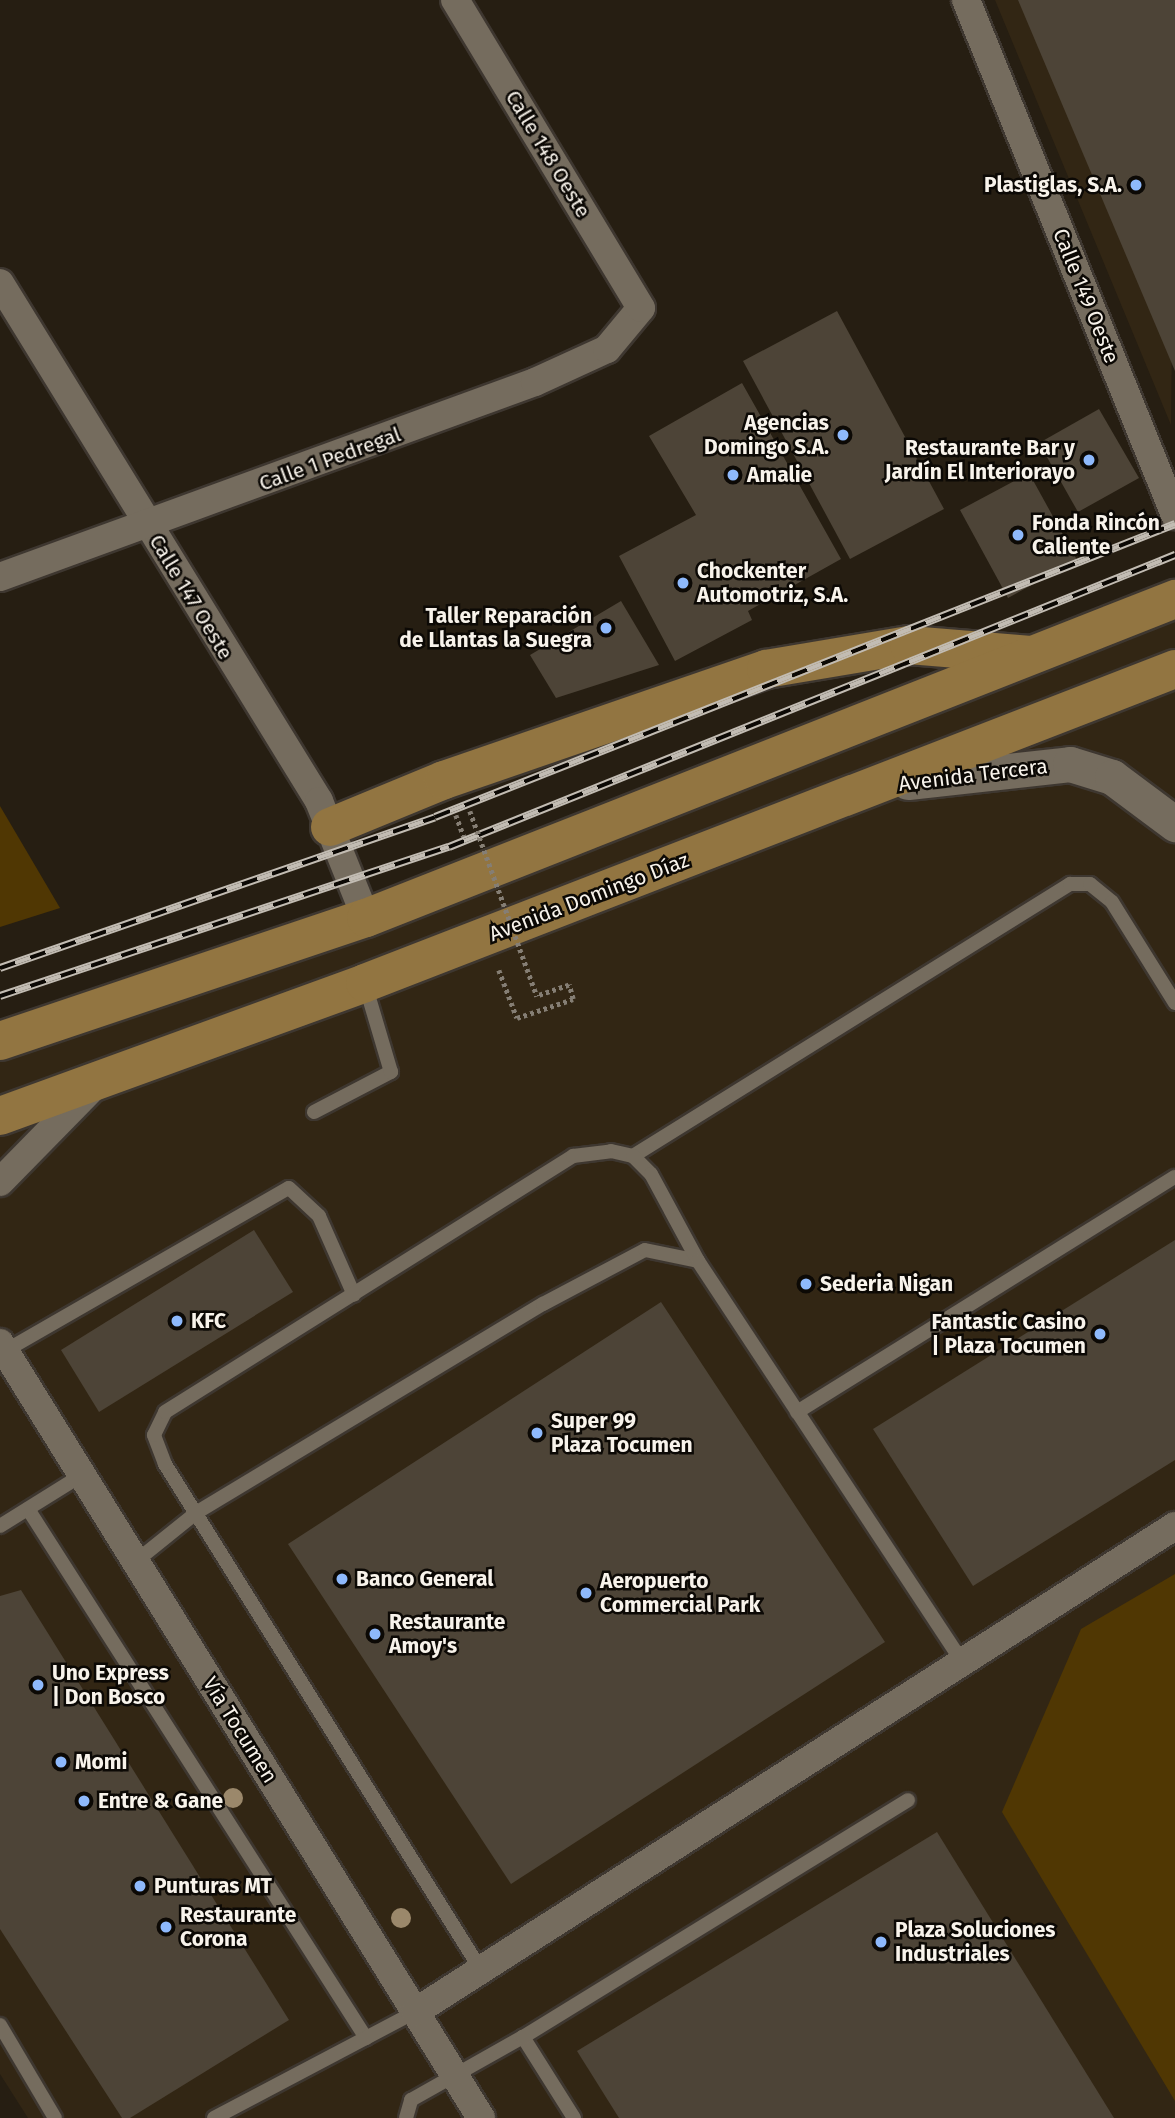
<!DOCTYPE html>
<html>
<head>
<meta charset="utf-8">
<style>
	body { margin:0 }
	#map { position:relative; width:1175px; height:2118px; overflow:hidden; background:#261e12; font-family:"Fira Sans",sans-serif }
	div>[style] { position:absolute }
	[style*='--x'] { left:calc(var(--x)*1px); top:calc(var(--y)*1px); width:calc(var(--w)*1px); rotate:calc(var(--a)*1deg) }
	.built>* { inset:0; background:#322614 }
	.green>* { inset:0; background:#503703 }
	.building>* { inset:0; background:#4d4437 }
	.path>* { height:4.5px; margin-top:-2.25px; transform-origin:0; background:repeating-linear-gradient(90deg,#857e74 0 3.5px,transparent 0 7px) }
	.roads { filter:drop-shadow(2px 0 #3e3730) drop-shadow(-2px 0 #3e3730) drop-shadow(0 2px #3e3730) drop-shadow(0 -2px #3e3730) }
	.service>* { height:14px; margin:-7px; padding:0 7px; transform-origin:7px; border-radius:7px; background:#756c5e }
	.minor>* { height:28px; margin:-14px; padding:0 14px; transform-origin:14px; border-radius:14px; background:#756c5e }
	.tertiary>* { height:35px; margin:-17.5px; padding:0 17.5px; transform-origin:17.5px; border-radius:17.5px; background:#756c5e }
	.primary>* { height:38px; margin:-19px; padding:0 19px; transform-origin:19px; border-radius:19px; background:#927541 }
	.rail>* { height:8px; margin-top:-4px; transform-origin:0; background:repeating-linear-gradient(90deg,#0c0905 0 16px,#c2bcb3 0 32px); box-sizing:border-box; border-block:2px solid #c2bcb3 }
	.path-bridge>* { height:4.5px; margin-top:-2.25px; transform-origin:0; background:repeating-linear-gradient(90deg,#857e74 0 3.5px,transparent 0 7px) }
	.trees>* { width:20px; height:20px; margin:-10px; border-radius:50%; background:#9b886b }
	.dots>* { width:19px; height:19px; translate:-50% -50%; box-sizing:border-box; border:4px solid #0c0905; border-radius:50% }
	span { translate:-50% -50%; white-space:nowrap; text-align:center; line-height:1.15; -webkit-text-stroke:5px #0c0905; paint-order:stroke }
	.street-label { font-size:21px; color:#f8f3eb }
	.poi-label { font-size:21px; color:#f8f3eb; font-weight:700 }
	.right { translate:-100% -50%; text-align:right }
	.left { translate:0 -50%; text-align:left }
</style>
</head>
<body>
<div id="map">
	<div class="built">
		<div style="clip-path:polygon(995px 0,1175px 0,1171px 425px)"></div>
		<div style="clip-path:polygon(1175px 595px,1175px 2118px,28px 2118px,0 2074px,0 1062px)"></div>
	</div>
	<div class="green">
		<div style="clip-path:polygon(0 806px,60px 908px,0 927px)"></div>
		<div style="clip-path:polygon(1175px 1574px,1175px 2101px,1002px 1812px,1081px 1629px)"></div>
	</div>
	<div class="building">
		<div style="clip-path:polygon(1018px 0,1175px 0,1175px 371px)"></div>
		<div style="clip-path:polygon(837px 311px,944px 509px,850px 559px,743px 361px)"></div>
		<div style="clip-path:polygon(742px 383px,841px 559px,748px 611px,752px 620px,675px 661px,619px 556px,696px 515px,649px 436px)"></div>
		<div style="clip-path:polygon(1099px 409px,1139px 478px,1078px 512px,1039px 443px)"></div>
		<div style="clip-path:polygon(1029px 473px,1077px 560px,1008px 598px,960px 510px)"></div>
		<div style="clip-path:polygon(621px 601px,659px 665px,556px 698px,530px 655px)"></div>
		<div style="clip-path:polygon(254px 1230px,293px 1292px,99px 1412px,61px 1350px)"></div>
		<div style="clip-path:polygon(1175px 1240px,1175px 1460px,973px 1586px,873px 1429px)"></div>
		<div style="clip-path:polygon(661px 1302px,885px 1642px,511px 1884px,288px 1544px)"></div>
		<div style="clip-path:polygon(21px 1590px,289px 2020px,130px 2118px,122px 2118px,0 1929px,0 1596px)"></div>
		<div style="clip-path:polygon(937px 1832px,1114px 2118px,619px 2118px,577px 2051px)"></div>
	</div>
	<div class="path">
		<div style="--x:456;--y:815;--w:27;--a:70"></div>
		<div style="--x:499;--y:970;--w:51;--a:69.4"></div>
		<div style="--x:517;--y:1018;--w:59;--a:-18.7"></div>
		<div style="--x:573;--y:999;--w:15;--a:-106"></div>
		<div style="--x:569;--y:985;--w:34;--a:161"></div>
	</div>
	<div class="roads">
		<div class="service">
			<div style="--x:314;--y:1112;--w:87;--a:-27.5"></div>
			<div style="--x:391;--y:1072;--w:92;--a:-106.5"></div>
			<div style="--x:633;--y:1156;--w:515;--a:-31.9"></div>
			<div style="--x:1070;--y:884;--w:20;--a:0"></div>
			<div style="--x:1090;--y:884;--w:28;--a:39"></div>
			<div style="--x:1112;--y:902;--w:119;--a:58"></div>
			<div style="--x:5;--y:1351;--w:327;--a:-29.9"></div>
			<div style="--x:289;--y:1188;--w:41;--a:43"></div>
			<div style="--x:319;--y:1216;--w:86;--a:66.1"></div>
			<div style="--x:797;--y:1412;--w:445;--a:-31.9"></div>
			<div style="--x:28;--y:1509;--w:628;--a:57.42"></div>
			<div style="--x:0;--y:1526;--w:97;--a:-31.9"></div>
			<div style="--x:135;--y:1562;--w:78;--a:-38.8"></div>
			<div style="--x:196;--y:1513;--w:405;--a:-31.1"></div>
			<div style="--x:543;--y:1304;--w:115;--a:-27.9"></div>
			<div style="--x:645;--y:1250;--w:54;--a:11.7"></div>
			<div style="--x:481;--y:1970;--w:597;--a:-121.99"></div>
			<div style="--x:165;--y:1464;--w:31;--a:-111"></div>
			<div style="--x:154;--y:1435;--w:25;--a:-64"></div>
			<div style="--x:165;--y:1412;--w:482;--a:-32.1"></div>
			<div style="--x:573;--y:1156;--w:38;--a:-7"></div>
			<div style="--x:611;--y:1151;--w:23;--a:13"></div>
			<div style="--x:633;--y:1156;--w:25;--a:45"></div>
			<div style="--x:651;--y:1174;--w:99;--a:61.6"></div>
			<div style="--x:698;--y:1261;--w:480;--a:56.6"></div>
			<div style="--x:0;--y:2025;--w:108;--a:59.4"></div>
			<div style="--x:214;--y:2118;--w:227;--a:-27.8"></div>
			<div style="--x:406;--y:2118;--w:19;--a:-74"></div>
			<div style="--x:411;--y:2100;--w:129;--a:-29.4"></div>
			<div style="--x:574;--y:2118;--w:96;--a:-122.2"></div>
			<div style="--x:523;--y:2037;--w:452;--a:-31.6"></div>
		</div>
		<div class="minor">
			<div style="--x:966;--y:0;--w:556;--a:67.91"></div>
			<div style="--x:0;--y:283;--w:608;--a:58.37"></div>
			<div style="--x:319;--y:801;--w:126;--a:68.1"></div>
			<div style="--x:0;--y:577;--w:569;--a:-20.03"></div>
			<div style="--x:535;--y:382;--w:79;--a:-24.6"></div>
			<div style="--x:607;--y:349;--w:53;--a:-50.3"></div>
			<div style="--x:641;--y:308;--w:360;--a:-121.1"></div>
			<div style="--x:0;--y:1182;--w:137;--a:-45.6"></div>
			<div style="--x:0;--y:1343;--w:912;--a:58.17"></div>
			<div style="--x:415;--y:2012;--w:902;--a:-32.6"></div>
		</div>
		<div class="tertiary">
			<div style="--x:908;--y:782;--w:163;--a:-6.3"></div>
			<div style="--x:1070;--y:764;--w:44;--a:17.2"></div>
			<div style="--x:1112;--y:777;--w:79;--a:36.7"></div>
		</div>
		<div class="primary">
			<div style="--x:330;--y:827;--w:123;--a:-22.4"></div>
			<div style="--x:444;--y:780;--w:341;--a:-19"></div>
			<div style="--x:766;--y:669;--w:145;--a:-9.5"></div>
			<div style="--x:909;--y:645;--w:122;--a:4.7"></div>
			<div style="--x:0;--y:1041;--w:386;--a:-18.6"></div>
			<div style="--x:366;--y:918;--w:870;--a:-21.52"></div>
			<div style="--x:0;--y:1116;--w:388;--a:-20"></div>
			<div style="--x:365;--y:983;--w:869;--a:-21.19"></div>
		</div>
	</div>
	<div class="rail">
		<div style="--x:0;--y:968;--w:460;--a:-19.1"></div>
		<div style="--x:435;--y:817;--w:796;--a:-21.6"></div>
		<div style="--x:0;--y:996;--w:473;--a:-18.4"></div>
		<div style="--x:449;--y:847;--w:783;--a:-21.91"></div>
	</div>
	<div class="path-bridge">
		<div style="--x:470;--y:811;--w:197;--a:70.1"></div>
	</div>
	<div class="trees">
		<div style="left:233px;top:1798px"></div>
		<div style="left:401px;top:1918px"></div>
	</div>
	<div class="dots">
		<div style="left:1136px;top:185px;background:#8eb9fc"></div>
		<div style="left:843px;top:435px;background:#8eb9fc"></div>
		<div style="left:1089px;top:460px;background:#8eb9fc"></div>
		<div style="left:733px;top:475px;background:#8eb9fc"></div>
		<div style="left:1018px;top:535px;background:#8eb9fc"></div>
		<div style="left:683px;top:583px;background:#8eb9fc"></div>
		<div style="left:606px;top:628px;background:#8eb9fc"></div>
		<div style="left:806px;top:1284px;background:#8eb9fc"></div>
		<div style="left:177px;top:1321px;background:#8eb9fc"></div>
		<div style="left:1100px;top:1334px;background:#8eb9fc"></div>
		<div style="left:537px;top:1433px;background:#8eb9fc"></div>
		<div style="left:342px;top:1579px;background:#8eb9fc"></div>
		<div style="left:586px;top:1593px;background:#8eb9fc"></div>
		<div style="left:375px;top:1634px;background:#8eb9fc"></div>
		<div style="left:38px;top:1685px;background:#8eb9fc"></div>
		<div style="left:61px;top:1762px;background:#8eb9fc"></div>
		<div style="left:84px;top:1801px;background:#8eb9fc"></div>
		<div style="left:140px;top:1886px;background:#8eb9fc"></div>
		<div style="left:166px;top:1927px;background:#8eb9fc"></div>
		<div style="left:881px;top:1942px;background:#8eb9fc"></div>
	</div>
	<div class="street-label">
		<span style="left:548px;top:154px;rotate:59deg">Calle 148 Oeste</span>
		<span style="left:1086px;top:296px;rotate:68deg">Calle 149 Oeste</span>
		<span style="left:330px;top:459px;rotate:-20deg">Calle 1 Pedregal</span>
		<span style="left:191px;top:597px;rotate:59deg">Calle 147 Oeste</span>
		<span style="left:973px;top:775px;rotate:-7deg">Avenida Tercera</span>
		<span style="left:589px;top:897px;rotate:-21deg">Avenida Domingo Díaz</span>
		<span style="left:240px;top:1730px;rotate:58deg">Vía Tocumen</span>
	</div>
	<div class="poi-label">
		<span class="right" style="left:1122px;top:185px">Plastiglas, S.A.</span>
		<span class="right" style="left:829px;top:435px">Agencias<br>Domingo S.A.</span>
		<span class="right" style="left:1075px;top:460px">Restaurante Bar y<br>Jardín El Interiorayo</span>
		<span class="left" style="left:747px;top:475px">Amalie</span>
		<span class="left" style="left:1032px;top:535px">Fonda Rincón<br>Caliente</span>
		<span class="left" style="left:697px;top:583px">Chockenter<br>Automotriz, S.A.</span>
		<span class="right" style="left:592px;top:628px">Taller Reparación<br>de Llantas la Suegra</span>
		<span class="left" style="left:820px;top:1284px">Sederia Nigan</span>
		<span class="left" style="left:191px;top:1321px">KFC</span>
		<span class="right" style="left:1086px;top:1334px">Fantastic Casino<br>| Plaza Tocumen</span>
		<span class="left" style="left:551px;top:1433px">Super 99<br>Plaza Tocumen</span>
		<span class="left" style="left:356px;top:1579px">Banco General</span>
		<span class="left" style="left:600px;top:1593px">Aeropuerto<br>Commercial Park</span>
		<span class="left" style="left:389px;top:1634px">Restaurante<br>Amoy's</span>
		<span class="left" style="left:52px;top:1685px">Uno Express<br>| Don Bosco</span>
		<span class="left" style="left:75px;top:1762px">Momi</span>
		<span class="left" style="left:98px;top:1801px">Entre &amp; Gane</span>
		<span class="left" style="left:154px;top:1886px">Punturas MT</span>
		<span class="left" style="left:180px;top:1927px">Restaurante<br>Corona</span>
		<span class="left" style="left:895px;top:1942px">Plaza Soluciones<br>Industriales</span>
	</div>
</div>
</body>
</html>
